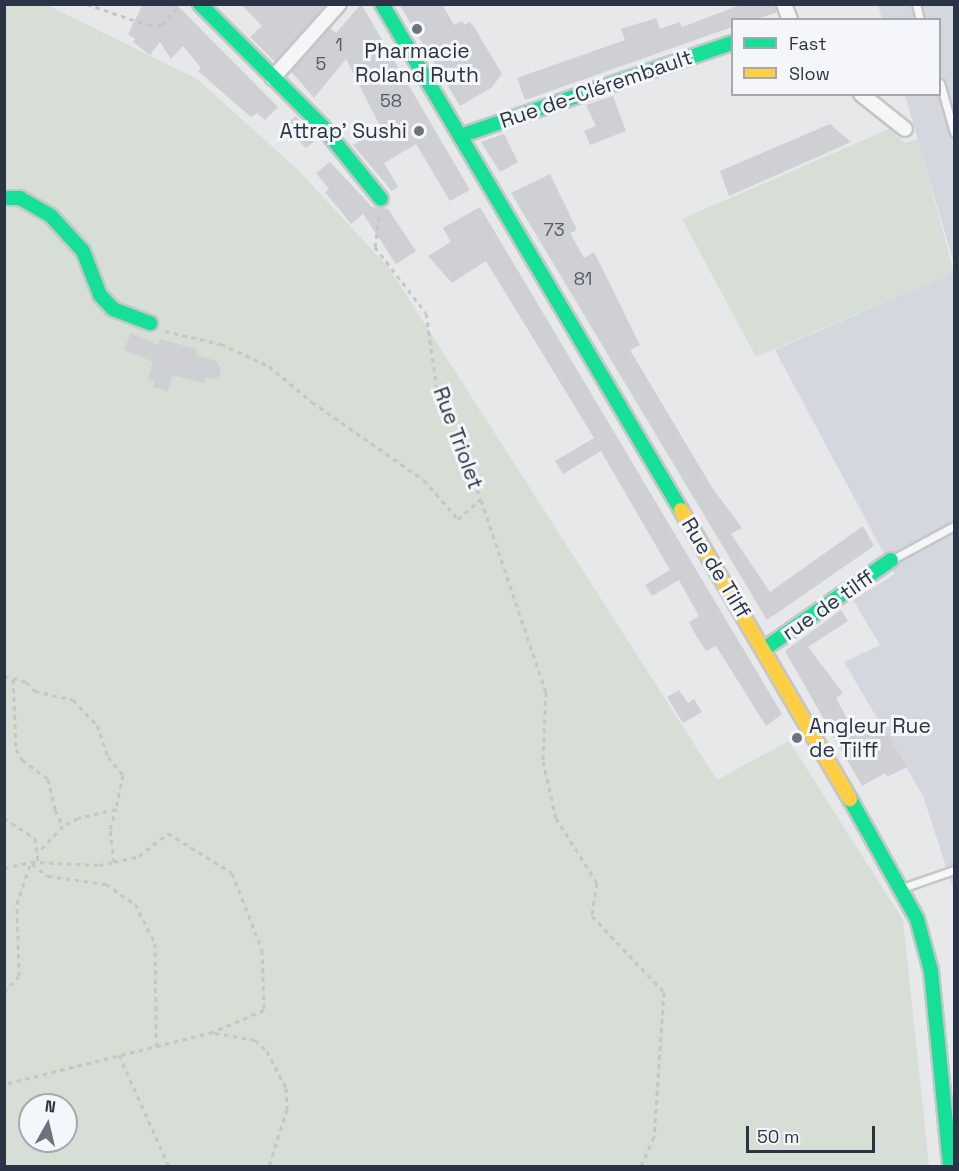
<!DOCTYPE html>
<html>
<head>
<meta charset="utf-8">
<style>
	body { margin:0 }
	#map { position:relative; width:959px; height:1171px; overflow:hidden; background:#e6e8ea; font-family:"Space Grotesk",sans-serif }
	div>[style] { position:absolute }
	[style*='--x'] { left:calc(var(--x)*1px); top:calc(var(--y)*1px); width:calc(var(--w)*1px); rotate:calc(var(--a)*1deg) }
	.built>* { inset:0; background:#d4d7dd }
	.green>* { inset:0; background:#d6ded6 }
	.building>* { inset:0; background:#ced0d3 }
	.path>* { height:3px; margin-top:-1.5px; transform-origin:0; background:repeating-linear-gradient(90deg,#c5c6ca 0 4.5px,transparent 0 9px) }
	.roads { filter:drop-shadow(2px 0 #c4c6c8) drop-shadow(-2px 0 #c4c6c8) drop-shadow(0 2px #c4c6c8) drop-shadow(0 -2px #c4c6c8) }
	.lane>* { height:7px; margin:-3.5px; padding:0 3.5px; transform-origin:3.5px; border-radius:3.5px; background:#f5f6f7 }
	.street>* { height:14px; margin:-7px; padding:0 7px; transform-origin:7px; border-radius:7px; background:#f5f6f7 }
	.fast>* { height:14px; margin:-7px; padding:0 7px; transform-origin:7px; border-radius:7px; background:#16e098 }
	.slow>* { height:14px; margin:-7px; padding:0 7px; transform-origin:7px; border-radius:7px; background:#ffcf43 }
	.dots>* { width:16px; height:16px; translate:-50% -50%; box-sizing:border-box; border:3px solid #f4f6f9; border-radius:50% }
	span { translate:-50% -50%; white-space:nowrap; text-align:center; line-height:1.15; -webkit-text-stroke:6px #f4f6f9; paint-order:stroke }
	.number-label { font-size:18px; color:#545c69 }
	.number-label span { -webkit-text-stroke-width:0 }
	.poi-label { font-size:21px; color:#2b3445 }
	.right { translate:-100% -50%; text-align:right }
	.left { translate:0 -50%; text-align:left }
	.street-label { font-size:21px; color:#2b3445 }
	.frame { position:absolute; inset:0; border:6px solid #2b3445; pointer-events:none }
	.legend { position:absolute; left:731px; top:18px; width:210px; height:78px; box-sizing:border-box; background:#f4f6f9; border:2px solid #a4a8b1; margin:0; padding:8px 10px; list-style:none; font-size:18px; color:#2b3445 }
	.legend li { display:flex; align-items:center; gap:12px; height:30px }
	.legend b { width:30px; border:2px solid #a4a8b1 }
	.north { position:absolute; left:18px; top:1093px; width:60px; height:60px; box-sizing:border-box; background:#f4f6f9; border:2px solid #a4a8b1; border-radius:50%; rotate:8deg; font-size:16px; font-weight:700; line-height:24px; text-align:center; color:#2b3445 }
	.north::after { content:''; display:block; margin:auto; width:21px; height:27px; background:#6c737f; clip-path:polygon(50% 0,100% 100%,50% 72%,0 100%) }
	.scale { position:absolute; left:746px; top:1126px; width:129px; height:27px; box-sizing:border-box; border:3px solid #2b3445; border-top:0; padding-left:8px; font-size:18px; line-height:21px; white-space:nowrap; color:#2b3445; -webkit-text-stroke:4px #f4f6f9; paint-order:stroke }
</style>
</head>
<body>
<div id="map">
	<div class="built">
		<div style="clip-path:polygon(878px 5px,954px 5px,954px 264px,905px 95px,940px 94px,940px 20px,882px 19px)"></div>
		<div style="clip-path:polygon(954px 272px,954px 891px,923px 796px,844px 662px,880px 645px,853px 600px,895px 574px,775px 350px)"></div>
	</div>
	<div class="green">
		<div style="clip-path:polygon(evenodd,45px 4px,197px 79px,298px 170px,389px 268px,717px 780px,789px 741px,903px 920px,929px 1166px,5px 1166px,4px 5px,45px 4px,30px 1105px,66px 1105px,66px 1141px,30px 1141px,30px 1105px)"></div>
		<div style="clip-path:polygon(889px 129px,905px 143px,918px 139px,954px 272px,756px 357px,682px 219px)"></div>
	</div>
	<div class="building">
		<div style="clip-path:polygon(143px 4px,176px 4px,278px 107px,265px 120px,257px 113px,251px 117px,198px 71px,201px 68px,183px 46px,171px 59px,160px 42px,150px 55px,133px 42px,135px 39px,128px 34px)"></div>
		<div style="clip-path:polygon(241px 4px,326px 4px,275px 62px,250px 37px,262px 26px)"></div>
		<div style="clip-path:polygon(361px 4px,470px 190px,450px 201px,416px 144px,384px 163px,398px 187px,392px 191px,353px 145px,381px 128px,346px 59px,314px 98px,291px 71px,330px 28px,336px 33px)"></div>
		<div style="clip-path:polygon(399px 4px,442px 4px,454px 25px,462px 21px,465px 25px,469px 22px,473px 25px,502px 74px,491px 88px,460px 106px)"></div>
		<div style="clip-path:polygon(743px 4px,775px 4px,777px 12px,754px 20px,732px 20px,732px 27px,525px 100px,517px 78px,625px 40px,621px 29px,656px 18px,660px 29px,680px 22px,682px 27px)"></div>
		<div style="clip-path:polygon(613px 96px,626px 131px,590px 145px,584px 131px,596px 126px,586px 105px)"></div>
		<div style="clip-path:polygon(296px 116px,316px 140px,306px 148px,284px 127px)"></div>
		<div style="clip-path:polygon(830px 124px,851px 142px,729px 196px,720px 171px)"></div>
		<div style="clip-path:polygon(504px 134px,518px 162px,500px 172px,481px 142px)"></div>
		<div style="clip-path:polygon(330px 162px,372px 207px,388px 209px,416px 251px,396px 264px,363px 214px,351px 224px,325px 192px,329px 189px,316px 173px)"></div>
		<div style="clip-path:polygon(550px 174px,577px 230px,570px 233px,584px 258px,594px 252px,640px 345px,630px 350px,713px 489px,742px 528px,731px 534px,770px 592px,863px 526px,874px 546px,767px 620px,511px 193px)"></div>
		<div style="clip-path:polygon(480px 207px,782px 714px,766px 726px,716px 646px,706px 651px,694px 632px,689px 622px,699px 616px,679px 580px,652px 596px,645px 585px,670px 570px,601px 451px,563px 474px,555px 461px,594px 438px,486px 261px,452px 283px,428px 256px,451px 242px,443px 228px)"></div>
		<div style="clip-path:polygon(131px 333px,158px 345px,160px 339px,197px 349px,196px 355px,216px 361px,221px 368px,219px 380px,206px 377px,205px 383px,172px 375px,168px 391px,153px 387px,155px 381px,148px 379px,153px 362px,124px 350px)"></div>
		<div style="clip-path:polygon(841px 610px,848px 621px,808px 647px,843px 693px,836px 698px,857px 737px,880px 722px,907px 767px,887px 777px,885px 773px,862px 786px,785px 651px)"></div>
		<div style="clip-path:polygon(679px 690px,688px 703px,694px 699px,702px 712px,683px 723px,667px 697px)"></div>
	</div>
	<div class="path">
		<div style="--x:87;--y:4;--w:65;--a:19"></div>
		<div style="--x:148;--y:25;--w:14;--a:0"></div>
		<div style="--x:162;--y:25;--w:28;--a:-49"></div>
		<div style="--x:379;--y:216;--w:31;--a:97"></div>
		<div style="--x:375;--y:247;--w:83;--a:52.3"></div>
		<div style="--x:426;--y:313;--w:77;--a:81.8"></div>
		<div style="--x:437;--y:389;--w:119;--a:68.4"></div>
		<div style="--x:481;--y:500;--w:203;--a:71.3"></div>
		<div style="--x:546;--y:692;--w:69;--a:92.5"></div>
		<div style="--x:543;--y:761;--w:58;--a:77.2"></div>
		<div style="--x:556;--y:818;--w:77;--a:57.8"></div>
		<div style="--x:597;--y:883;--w:33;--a:99"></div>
		<div style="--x:592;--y:916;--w:105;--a:46.5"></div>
		<div style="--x:664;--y:992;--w:145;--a:93.9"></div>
		<div style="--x:654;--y:1137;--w:32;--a:114"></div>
		<div style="--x:165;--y:331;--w:57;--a:13.1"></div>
		<div style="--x:221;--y:344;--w:53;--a:24.6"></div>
		<div style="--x:269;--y:366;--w:56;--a:39.9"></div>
		<div style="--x:312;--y:402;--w:136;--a:34.9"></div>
		<div style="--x:424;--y:480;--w:52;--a:48.9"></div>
		<div style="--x:458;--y:519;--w:29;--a:-41"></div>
		<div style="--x:4;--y:676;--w:23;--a:15"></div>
		<div style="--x:26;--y:682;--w:13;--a:45"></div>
		<div style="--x:35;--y:691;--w:39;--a:13"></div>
		<div style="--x:73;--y:700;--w:35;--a:46"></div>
		<div style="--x:97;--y:725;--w:34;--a:71"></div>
		<div style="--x:108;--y:757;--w:23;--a:50"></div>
		<div style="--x:123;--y:775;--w:35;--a:102"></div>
		<div style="--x:116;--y:809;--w:39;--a:167"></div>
		<div style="--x:78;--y:818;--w:17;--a:152"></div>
		<div style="--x:63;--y:826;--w:37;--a:133"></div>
		<div style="--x:13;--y:679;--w:70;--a:87.5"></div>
		<div style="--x:16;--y:749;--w:13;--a:61"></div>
		<div style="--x:22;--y:760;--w:32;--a:36"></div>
		<div style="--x:48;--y:779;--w:32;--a:77"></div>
		<div style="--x:55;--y:810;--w:18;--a:63"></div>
		<div style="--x:4;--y:818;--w:37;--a:33"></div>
		<div style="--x:35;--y:838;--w:25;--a:83"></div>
		<div style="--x:114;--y:862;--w:33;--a:-97"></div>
		<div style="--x:110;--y:829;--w:21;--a:-73"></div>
		<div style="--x:32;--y:864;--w:20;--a:37"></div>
		<div style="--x:48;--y:876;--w:59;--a:7.9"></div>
		<div style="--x:106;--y:884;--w:35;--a:35"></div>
		<div style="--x:135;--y:904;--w:44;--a:62.9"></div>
		<div style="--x:155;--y:943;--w:102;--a:89.4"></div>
		<div style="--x:4;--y:868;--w:28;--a:-13"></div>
		<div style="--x:31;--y:862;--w:68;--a:2.5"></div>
		<div style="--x:99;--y:865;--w:15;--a:-11"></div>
		<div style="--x:114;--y:862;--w:26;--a:-13"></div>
		<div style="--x:139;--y:856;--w:37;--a:-38"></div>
		<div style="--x:168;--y:833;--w:75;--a:32"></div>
		<div style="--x:232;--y:873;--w:83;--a:68.7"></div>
		<div style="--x:262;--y:950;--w:60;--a:88.1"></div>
		<div style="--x:264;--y:1010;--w:56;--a:156.7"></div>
		<div style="--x:213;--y:1032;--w:215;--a:166"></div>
		<div style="--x:4;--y:992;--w:22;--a:-47"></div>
		<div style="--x:19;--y:976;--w:72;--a:-91.6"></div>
		<div style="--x:17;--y:904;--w:44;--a:-71.6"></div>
		<div style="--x:215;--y:1033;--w:41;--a:9.9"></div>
		<div style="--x:255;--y:1040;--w:16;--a:43"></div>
		<div style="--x:267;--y:1051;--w:42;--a:62.8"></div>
		<div style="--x:286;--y:1088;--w:21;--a:87"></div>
		<div style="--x:287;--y:1109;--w:60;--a:107.5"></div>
		<div style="--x:119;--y:1055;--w:122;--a:65.8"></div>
	</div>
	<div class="roads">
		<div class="lane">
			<div style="--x:916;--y:4;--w:16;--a:76"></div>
			<div style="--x:940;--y:83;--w:51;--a:74.1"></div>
			<div style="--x:893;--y:559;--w:69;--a:-28.4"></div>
			<div style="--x:902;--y:888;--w:55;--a:-19.1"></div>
		</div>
		<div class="street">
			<div style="--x:784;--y:4;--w:17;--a:69"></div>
			<div style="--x:273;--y:78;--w:99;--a:-48.3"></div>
			<div style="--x:861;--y:94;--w:56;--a:38.5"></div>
		</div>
		<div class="fast">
			<div style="--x:200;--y:4;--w:174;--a:45"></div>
			<div style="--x:323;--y:127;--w:92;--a:51.1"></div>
			<div style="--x:382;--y:4;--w:588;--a:59.42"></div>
			<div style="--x:460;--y:136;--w:287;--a:-18.9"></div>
			<div style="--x:4;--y:198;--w:16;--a:0"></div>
			<div style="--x:20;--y:198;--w:36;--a:30"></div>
			<div style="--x:51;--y:216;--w:47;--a:47.6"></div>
			<div style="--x:83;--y:251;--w:47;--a:68.9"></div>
			<div style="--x:100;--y:295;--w:19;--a:47"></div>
			<div style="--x:113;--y:309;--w:40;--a:21"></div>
			<div style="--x:764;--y:649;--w:155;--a:-35"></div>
			<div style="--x:850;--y:799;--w:137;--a:60.8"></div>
			<div style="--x:917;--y:919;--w:54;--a:74.9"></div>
			<div style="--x:931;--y:971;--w:196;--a:84.4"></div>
		</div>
		<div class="slow">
			<div style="--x:681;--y:510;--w:335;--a:59.7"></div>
		</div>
	</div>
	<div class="dots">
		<div style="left:417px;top:29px;background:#6c737f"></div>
		<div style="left:419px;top:131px;background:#6c737f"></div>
		<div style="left:797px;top:738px;background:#6c737f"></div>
	</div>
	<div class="number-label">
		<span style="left:339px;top:45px">1</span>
		<span style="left:321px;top:64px">5</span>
		<span style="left:391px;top:101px">58</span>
		<span style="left:554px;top:230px">73</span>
		<span style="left:583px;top:279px">81</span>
	</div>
	<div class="poi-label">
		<span style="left:417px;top:63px">Pharmacie<br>Roland Ruth</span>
		<span class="right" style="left:407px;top:131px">Attrap' Sushi</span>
		<span class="left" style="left:809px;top:738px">Angleur Rue<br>de Tilff</span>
	</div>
	<div class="street-label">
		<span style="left:596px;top:89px;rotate:-19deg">Rue de-Clérembault</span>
		<span style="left:458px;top:438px;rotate:70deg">Rue Triolet</span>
		<span style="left:716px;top:568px;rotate:59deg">Rue de Tilff</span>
		<span style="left:828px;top:605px;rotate:-35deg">rue de tilff</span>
	</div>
	<div class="frame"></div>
	<ul class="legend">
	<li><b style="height:8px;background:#16e098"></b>Fast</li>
	<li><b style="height:8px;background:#ffcf43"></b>Slow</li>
	</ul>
	<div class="north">N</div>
	<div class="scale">50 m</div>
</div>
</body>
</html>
